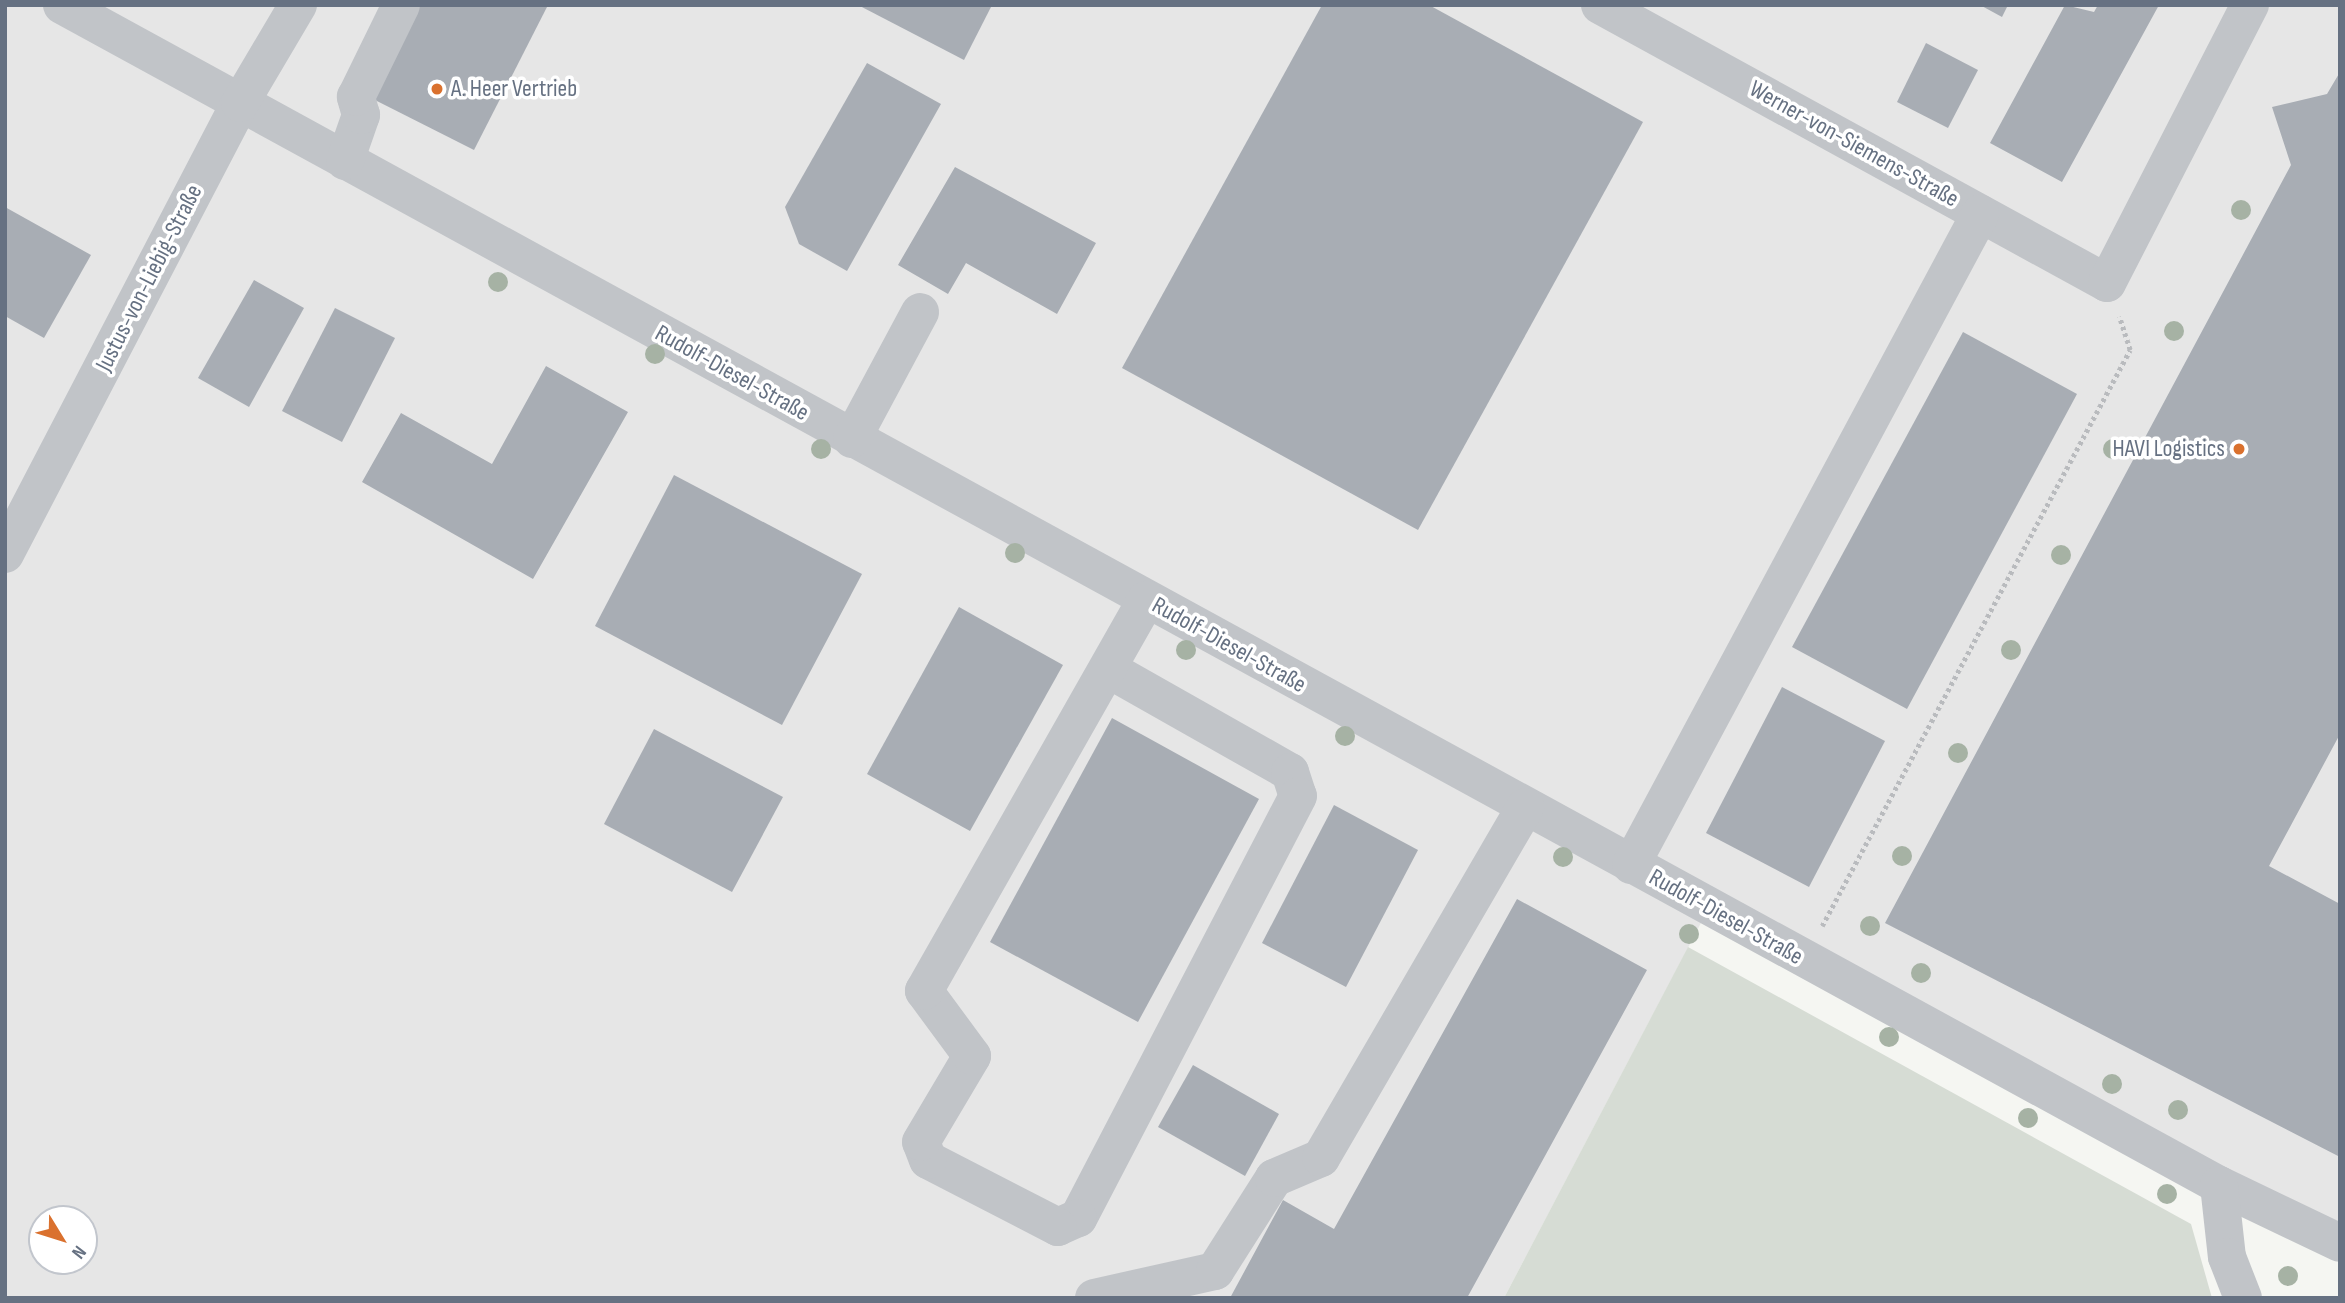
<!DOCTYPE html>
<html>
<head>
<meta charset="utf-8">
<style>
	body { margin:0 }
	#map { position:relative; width:2345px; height:1303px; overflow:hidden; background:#f5f6f2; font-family:"Sofia Sans Condensed",sans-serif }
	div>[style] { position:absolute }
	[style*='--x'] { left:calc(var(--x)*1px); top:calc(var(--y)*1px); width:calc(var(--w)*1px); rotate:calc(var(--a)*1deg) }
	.built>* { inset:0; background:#e6e6e6 }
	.green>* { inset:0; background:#d6dcd4 }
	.building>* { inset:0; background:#a8adb4 }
	.path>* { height:4.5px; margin-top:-2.25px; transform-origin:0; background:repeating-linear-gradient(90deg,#b9bbbe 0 3.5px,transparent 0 7px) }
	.minor>* { height:38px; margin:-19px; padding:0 19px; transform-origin:19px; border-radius:19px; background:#c1c4c8 }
	.trees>* { width:20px; height:20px; margin:-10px; border-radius:50%; background:#a6b2a4 }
	.dots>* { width:19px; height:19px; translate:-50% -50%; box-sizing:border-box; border:4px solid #fff; border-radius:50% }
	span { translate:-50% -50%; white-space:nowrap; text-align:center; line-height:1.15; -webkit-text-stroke:7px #fff; paint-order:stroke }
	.poi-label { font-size:24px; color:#667182 }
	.left { translate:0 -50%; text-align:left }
	.right { translate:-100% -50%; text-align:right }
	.street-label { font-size:24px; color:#667182 }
	.frame { position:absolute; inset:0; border:7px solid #667182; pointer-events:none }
	.north { position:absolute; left:28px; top:1205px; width:70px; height:70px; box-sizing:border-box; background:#fff; border:2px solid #c2c6cd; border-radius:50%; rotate:128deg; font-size:19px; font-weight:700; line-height:28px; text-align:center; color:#667182 }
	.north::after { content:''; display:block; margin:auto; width:24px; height:32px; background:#da712e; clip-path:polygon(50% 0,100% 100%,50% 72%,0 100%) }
</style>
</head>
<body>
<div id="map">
	<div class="built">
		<div style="clip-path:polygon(evenodd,5px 5px,2340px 5px,2340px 1232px,1712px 902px,1504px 1298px,5px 1298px,5px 5px,42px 1219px,84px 1219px,84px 1261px,42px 1261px,42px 1219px)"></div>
	</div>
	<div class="green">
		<div style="clip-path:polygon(1688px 947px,2191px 1224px,2212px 1298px,1504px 1298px)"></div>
	</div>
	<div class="building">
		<div style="clip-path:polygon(413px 5px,548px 5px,474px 150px,367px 96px)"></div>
		<div style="clip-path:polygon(858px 5px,992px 5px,964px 60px)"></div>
		<div style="clip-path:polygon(1322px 5px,1429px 5px,1643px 122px,1418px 530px,1122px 368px)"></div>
		<div style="clip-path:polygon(1980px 5px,2008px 5px,2002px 17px)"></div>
		<div style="clip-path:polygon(2065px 5px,2094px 12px,2098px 5px,2159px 5px,2062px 182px,1990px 143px)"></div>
		<div style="clip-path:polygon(1926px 43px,1978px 70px,1948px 128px,1897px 102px)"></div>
		<div style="clip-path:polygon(867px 63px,941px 104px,847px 271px,799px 244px,785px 207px)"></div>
		<div style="clip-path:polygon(2340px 72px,2340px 734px,2269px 866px,2340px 904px,2340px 1157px,1885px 923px,2291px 165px,2272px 107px,2327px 94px)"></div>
		<div style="clip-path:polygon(955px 167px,1096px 243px,1057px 314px,966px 263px,948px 294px,898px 265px)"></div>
		<div style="clip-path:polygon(5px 207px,91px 255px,44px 338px,5px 316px)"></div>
		<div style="clip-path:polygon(254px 280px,304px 308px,249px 407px,198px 378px)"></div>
		<div style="clip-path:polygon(335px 308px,395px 338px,342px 442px,282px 411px)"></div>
		<div style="clip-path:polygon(1963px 332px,2077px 394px,1907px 709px,1792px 647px)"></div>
		<div style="clip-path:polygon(546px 366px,628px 412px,533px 579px,362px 482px,401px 413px,492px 464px)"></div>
		<div style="clip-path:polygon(674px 475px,862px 574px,782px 725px,595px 626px)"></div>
		<div style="clip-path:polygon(959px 607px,1063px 665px,970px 831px,867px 774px)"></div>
		<div style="clip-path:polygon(1782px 687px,1885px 741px,1809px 887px,1706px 833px)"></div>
		<div style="clip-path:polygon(1112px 718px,1259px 799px,1138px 1022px,990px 942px)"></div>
		<div style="clip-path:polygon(654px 729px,783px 797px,732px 892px,604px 824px)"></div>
		<div style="clip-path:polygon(1334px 805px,1418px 850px,1346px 987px,1262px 943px)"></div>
		<div style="clip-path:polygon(1517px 899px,1647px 970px,1467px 1298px,1230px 1298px,1283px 1200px,1334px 1229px)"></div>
		<div style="clip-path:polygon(1193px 1065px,1279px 1114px,1245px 1176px,1158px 1127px)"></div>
	</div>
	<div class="path">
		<div style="--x:1822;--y:926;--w:653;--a:-61.87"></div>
		<div style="--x:2130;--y:350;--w:35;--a:-108"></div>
	</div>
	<div class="minor">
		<div style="--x:62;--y:5;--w:2459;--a:28.68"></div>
		<div style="--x:2219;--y:1185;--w:134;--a:25.6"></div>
		<div style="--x:1600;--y:5;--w:578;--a:28.74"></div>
		<div style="--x:2107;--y:283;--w:313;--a:-62.8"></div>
		<div style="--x:345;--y:161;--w:49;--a:-70.8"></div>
		<div style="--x:361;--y:115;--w:19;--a:-106"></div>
		<div style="--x:356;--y:97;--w:102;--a:-63.9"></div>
		<div style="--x:852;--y:439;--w:144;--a:-61.8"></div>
		<div style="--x:5;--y:554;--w:509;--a:-62.48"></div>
		<div style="--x:240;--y:103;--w:114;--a:-59.4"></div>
		<div style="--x:1108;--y:669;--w:209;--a:29.5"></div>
		<div style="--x:1290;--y:772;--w:25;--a:72"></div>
		<div style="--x:1298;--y:796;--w:476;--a:117.5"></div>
		<div style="--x:1078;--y:1218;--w:22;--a:156"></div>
		<div style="--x:1058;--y:1227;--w:146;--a:-152.7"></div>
		<div style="--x:928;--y:1160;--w:19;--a:-111"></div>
		<div style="--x:921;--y:1142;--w:100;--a:-59.3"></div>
		<div style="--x:972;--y:1056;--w:81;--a:-126.4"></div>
		<div style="--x:924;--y:991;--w:450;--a:-60.4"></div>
		<div style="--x:1631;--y:865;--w:739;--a:-61.8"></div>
		<div style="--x:2219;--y:1185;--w:72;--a:83.7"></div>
		<div style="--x:2227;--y:1257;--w:44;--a:68.7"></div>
		<div style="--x:1094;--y:1298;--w:124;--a:-12.6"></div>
		<div style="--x:1215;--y:1271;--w:110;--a:-57.6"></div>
		<div style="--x:1274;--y:1178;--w:51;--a:-23.1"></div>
		<div style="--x:1321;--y:1158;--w:406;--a:-59.8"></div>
	</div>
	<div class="trees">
		<div style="left:2241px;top:210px"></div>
		<div style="left:498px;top:282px"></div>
		<div style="left:2174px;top:331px"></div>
		<div style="left:655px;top:354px"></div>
		<div style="left:821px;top:449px"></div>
		<div style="left:2113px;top:449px"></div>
		<div style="left:1015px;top:553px"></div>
		<div style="left:2061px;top:555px"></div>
		<div style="left:1186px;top:650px"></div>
		<div style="left:2011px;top:650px"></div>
		<div style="left:1345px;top:736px"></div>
		<div style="left:1958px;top:753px"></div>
		<div style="left:1902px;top:856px"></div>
		<div style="left:1563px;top:857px"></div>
		<div style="left:1870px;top:926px"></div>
		<div style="left:1689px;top:934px"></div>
		<div style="left:1921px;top:973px"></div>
		<div style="left:1889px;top:1037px"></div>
		<div style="left:2112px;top:1084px"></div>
		<div style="left:2178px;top:1110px"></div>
		<div style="left:2028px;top:1118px"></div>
		<div style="left:2167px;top:1194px"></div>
		<div style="left:2288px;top:1276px"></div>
	</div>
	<div class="dots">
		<div style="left:437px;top:89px;background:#da712e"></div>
		<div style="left:2239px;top:449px;background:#da712e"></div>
	</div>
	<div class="poi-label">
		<span class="left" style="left:451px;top:89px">A. Heer Vertrieb</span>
		<span class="right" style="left:2225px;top:449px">HAVI Logistics</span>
	</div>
	<div class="street-label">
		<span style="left:1854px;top:144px;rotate:29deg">Werner-von-Siemens-Straße</span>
		<span style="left:149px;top:278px;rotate:-63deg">Justus-von-Liebig-Straße</span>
		<span style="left:732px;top:373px;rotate:29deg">Rudolf-Diesel-Straße</span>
		<span style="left:1229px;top:645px;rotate:29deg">Rudolf-Diesel-Straße</span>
		<span style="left:1726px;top:917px;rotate:29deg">Rudolf-Diesel-Straße</span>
	</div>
	<div class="frame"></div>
	<div class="north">N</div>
</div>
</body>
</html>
